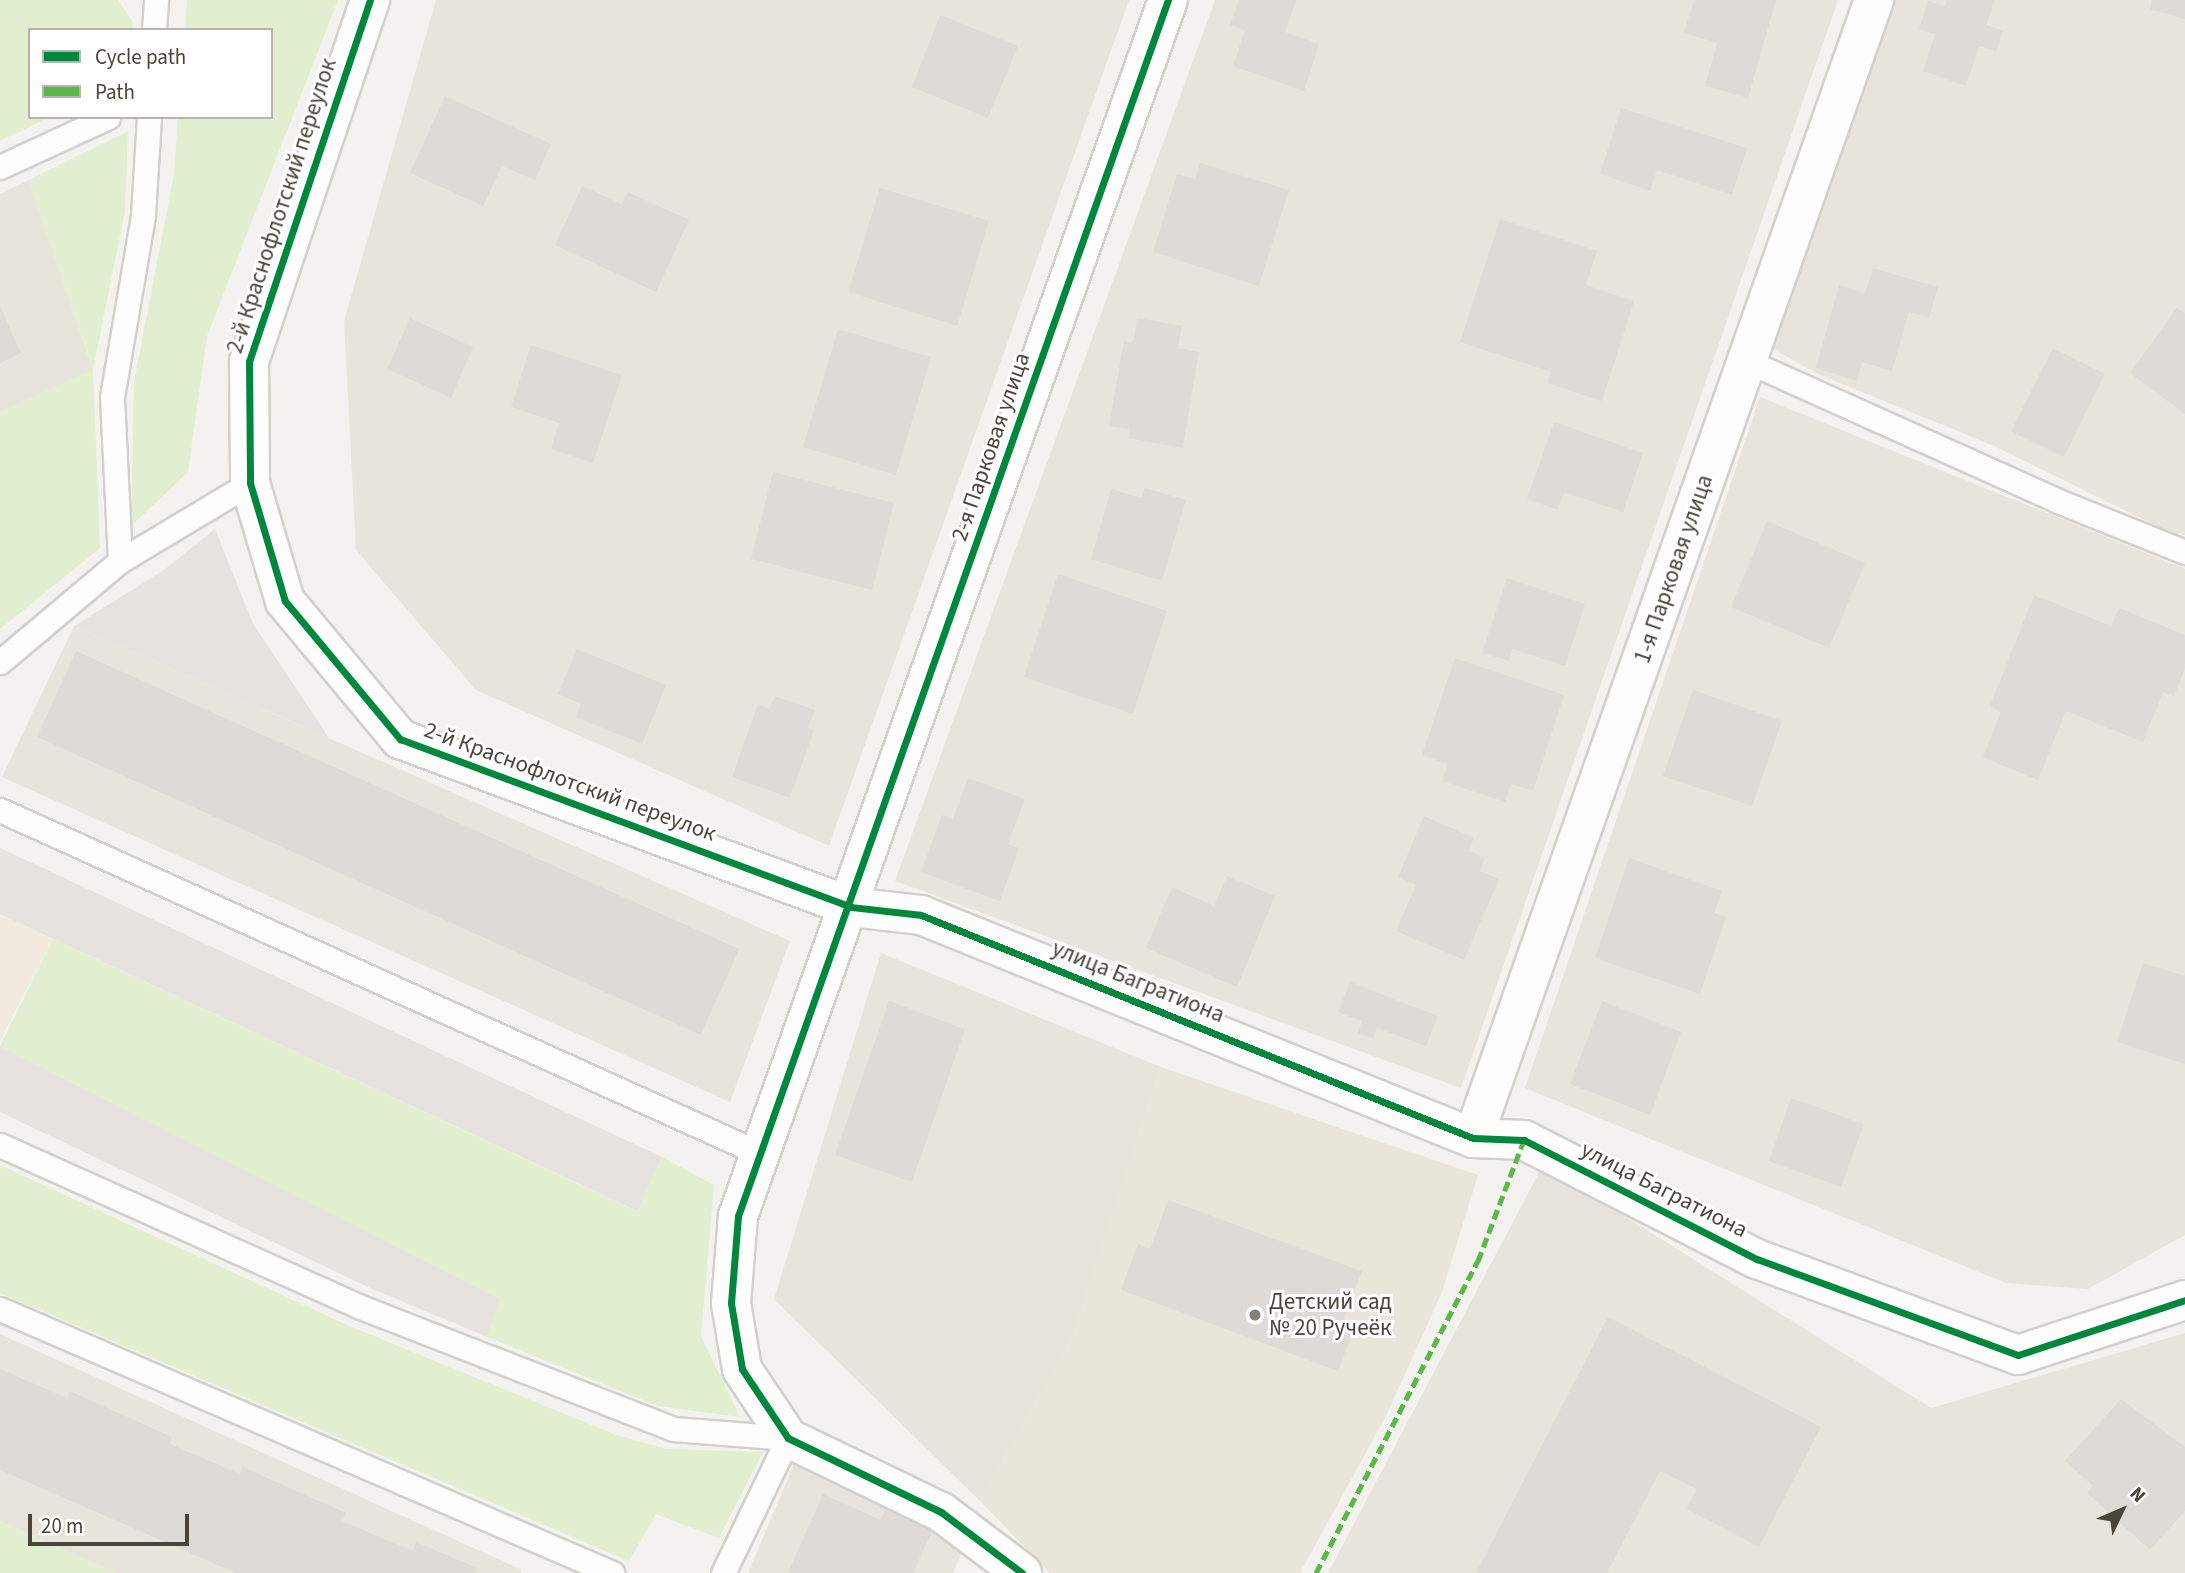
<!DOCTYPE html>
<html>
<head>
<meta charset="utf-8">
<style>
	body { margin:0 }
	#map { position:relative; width:2185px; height:1573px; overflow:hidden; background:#f4f2ee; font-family:"Source Sans 3",sans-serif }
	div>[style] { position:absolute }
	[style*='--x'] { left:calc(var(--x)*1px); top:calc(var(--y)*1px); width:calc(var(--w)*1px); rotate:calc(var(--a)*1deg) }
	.residential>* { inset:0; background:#e7e4dc }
	.commercial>* { inset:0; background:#f3ebdf }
	.education>* { inset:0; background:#eae5da }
	.green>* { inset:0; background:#e1eecf }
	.parking>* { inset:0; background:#e6e3df }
	.building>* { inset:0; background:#dedbd6 }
	.roads { filter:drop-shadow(2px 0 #d2d0cb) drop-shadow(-2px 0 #d2d0cb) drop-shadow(0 2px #d2d0cb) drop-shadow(0 -2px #d2d0cb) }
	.lane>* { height:23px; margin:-11.5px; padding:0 11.5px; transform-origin:11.5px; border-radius:11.5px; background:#fdfdfc }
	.street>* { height:38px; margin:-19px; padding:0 19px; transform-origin:19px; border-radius:19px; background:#fdfdfc }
	.quiet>* { height:5px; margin-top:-2.5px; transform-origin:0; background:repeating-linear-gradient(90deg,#58b947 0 10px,transparent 0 15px) }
	.cycleway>* { height:7px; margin:-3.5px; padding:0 3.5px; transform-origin:3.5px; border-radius:3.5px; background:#00873e }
	.dots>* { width:19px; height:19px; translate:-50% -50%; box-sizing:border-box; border:4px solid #fff; border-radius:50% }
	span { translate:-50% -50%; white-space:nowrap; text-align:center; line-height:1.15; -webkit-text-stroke:6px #fff; paint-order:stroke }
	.street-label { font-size:23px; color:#4b4439 }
	.poi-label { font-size:23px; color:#4b4439 }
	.left { translate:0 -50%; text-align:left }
	.legend { position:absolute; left:28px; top:28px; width:245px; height:91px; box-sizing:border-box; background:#fff; border:2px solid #b7b4b0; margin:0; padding:9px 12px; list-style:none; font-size:21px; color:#4b4439 }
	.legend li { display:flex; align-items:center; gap:14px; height:35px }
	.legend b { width:35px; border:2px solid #b7b4b0 }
	.north { position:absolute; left:2087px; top:1475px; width:70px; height:70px; -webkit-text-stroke:5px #fff; paint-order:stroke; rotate:46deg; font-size:19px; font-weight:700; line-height:28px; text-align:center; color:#4b4439 }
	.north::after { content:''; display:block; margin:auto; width:24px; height:32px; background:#4b4439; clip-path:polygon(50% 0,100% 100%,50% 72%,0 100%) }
	.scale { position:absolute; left:28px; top:1514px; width:161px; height:32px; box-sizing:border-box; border:4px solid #4b4439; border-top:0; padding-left:9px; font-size:21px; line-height:24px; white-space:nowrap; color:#4b4439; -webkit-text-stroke:5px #fff; paint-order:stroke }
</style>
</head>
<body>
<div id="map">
	<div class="residential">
		<div style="clip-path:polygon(436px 0,1129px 0,829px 846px,476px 690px,356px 550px,344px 321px)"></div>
		<div style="clip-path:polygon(1215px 0,1838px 0,1461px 1088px,895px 881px)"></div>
		<div style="clip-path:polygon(1894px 0,2185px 0,2185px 535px,2171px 533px,1994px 446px,1818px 374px,1771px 348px)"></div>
		<div style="clip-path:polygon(29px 180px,93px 370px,0 412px,0 194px)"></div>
		<div style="clip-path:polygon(1760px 397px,2185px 569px,2185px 1235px,2088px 1289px,2006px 1283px,1525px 1088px)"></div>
		<div style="clip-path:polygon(74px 626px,790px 941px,730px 1102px,2px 777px)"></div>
		<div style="clip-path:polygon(881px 953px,1161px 1067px,1072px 1339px,980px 1501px,774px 1299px)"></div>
		<div style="clip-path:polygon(1543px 1165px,1931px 1408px,2185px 1333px,2185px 1573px,1328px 1573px)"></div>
		<div style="clip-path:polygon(0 1334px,522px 1570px,520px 1573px,116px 1573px,0 1521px)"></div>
		<div style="clip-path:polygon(794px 1464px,968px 1537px,953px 1573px,748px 1573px)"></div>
	</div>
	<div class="commercial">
		<div style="clip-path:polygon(0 914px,53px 939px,0 1041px)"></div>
	</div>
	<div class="education">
		<div style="clip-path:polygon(1161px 1067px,1478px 1175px,1442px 1292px,1386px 1416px,1300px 1573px,1050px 1573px,980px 1501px,1072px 1339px)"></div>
	</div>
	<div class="green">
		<div style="clip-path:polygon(0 0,118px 0,133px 22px,132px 30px,30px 30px,30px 117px,50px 117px,0 141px)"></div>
		<div style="clip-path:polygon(187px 0,338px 0,207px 336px,188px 472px,131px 526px,134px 382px,174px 174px,178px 117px,271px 117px,271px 30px,185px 30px)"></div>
		<div style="clip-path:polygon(128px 131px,125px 211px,93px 370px,100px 548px,0 629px,0 412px,93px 369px,29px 180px)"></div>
		<div style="clip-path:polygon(53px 939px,636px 1211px,662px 1157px,714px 1185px,701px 1336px,740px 1417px,658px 1406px,487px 1337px,498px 1299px,0 1046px)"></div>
		<div style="clip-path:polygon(0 1165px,347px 1325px,616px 1435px,666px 1449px,763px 1452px,719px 1538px,656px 1514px,629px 1561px,0 1293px)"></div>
		<div style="clip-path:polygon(0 1521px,116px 1573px,0 1573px)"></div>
	</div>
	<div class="parking">
		<div style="clip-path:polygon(215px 529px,253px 624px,329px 738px,74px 626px,164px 570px)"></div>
		<div style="clip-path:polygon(0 848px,662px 1157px,637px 1211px,0 914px)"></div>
		<div style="clip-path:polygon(0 1046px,499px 1299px,487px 1337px,366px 1286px,0 1112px)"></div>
	</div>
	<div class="building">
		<div style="clip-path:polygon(1239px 0,1296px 0,1285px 32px,1319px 44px,1304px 91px,1233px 66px,1245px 30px,1230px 25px)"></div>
		<div style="clip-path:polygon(1694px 0,1776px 0,1748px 98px,1705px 86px,1717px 43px,1684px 33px)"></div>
		<div style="clip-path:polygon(1947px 0,1995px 0,1986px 25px,2003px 31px,1996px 51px,1979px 46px,1966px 86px,1923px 71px,1935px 34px,1919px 29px,1928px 1px,1945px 6px)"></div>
		<div style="clip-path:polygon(2152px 0,2185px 0,2185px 19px,2150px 9px)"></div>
		<div style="clip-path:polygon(940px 15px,1018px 46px,988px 118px,912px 87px)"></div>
		<div style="clip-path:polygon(445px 96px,551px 144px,535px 180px,502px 166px,483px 206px,410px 173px)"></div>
		<div style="clip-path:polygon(1621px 108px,1747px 148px,1732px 195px,1657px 170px,1650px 191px,1600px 174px)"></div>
		<div style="clip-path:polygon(1200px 163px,1289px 190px,1259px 286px,1153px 252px,1177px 174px,1195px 179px)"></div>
		<div style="clip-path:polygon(582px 186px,622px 204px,628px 192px,689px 220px,656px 292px,555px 245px)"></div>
		<div style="clip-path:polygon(880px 188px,989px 221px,957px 326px,848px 292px)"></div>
		<div style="clip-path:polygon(1500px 219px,1597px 251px,1586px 285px,1634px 301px,1602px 401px,1547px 383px,1551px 372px,1460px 342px)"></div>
		<div style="clip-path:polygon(1873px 268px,1938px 287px,1929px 318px,1909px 312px,1892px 371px,1862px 362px,1857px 381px,1816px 368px,1839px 285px,1865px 293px)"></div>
		<div style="clip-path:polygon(0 306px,21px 353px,0 363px)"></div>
		<div style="clip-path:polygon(2177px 308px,2185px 314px,2185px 414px,2130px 373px)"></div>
		<div style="clip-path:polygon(410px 318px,473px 347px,451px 398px,387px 369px)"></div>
		<div style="clip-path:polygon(1137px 318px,1182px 326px,1178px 348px,1199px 352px,1183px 448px,1128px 438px,1129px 429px,1109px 426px,1124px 341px,1133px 343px)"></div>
		<div style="clip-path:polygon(838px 329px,931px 357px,896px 475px,803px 447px)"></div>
		<div style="clip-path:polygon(531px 345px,622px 375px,593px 463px,551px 449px,559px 423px,511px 407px)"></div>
		<div style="clip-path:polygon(2053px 348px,2105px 374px,2064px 457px,2011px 431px)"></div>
		<div style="clip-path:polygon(1554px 422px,1643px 453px,1623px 512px,1564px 492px,1558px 510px,1527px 499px)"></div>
		<div style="clip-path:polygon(773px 472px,894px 503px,872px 590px,751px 559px)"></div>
		<div style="clip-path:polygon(1145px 488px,1186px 500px,1162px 581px,1091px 559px,1111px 489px,1142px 498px)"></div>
		<div style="clip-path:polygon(1767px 521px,1865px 563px,1829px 648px,1731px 607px)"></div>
		<div style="clip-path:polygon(1058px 574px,1167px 611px,1133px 714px,1024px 677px)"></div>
		<div style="clip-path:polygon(1507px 578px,1585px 604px,1565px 666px,1512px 649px,1509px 661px,1482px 653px)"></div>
		<div style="clip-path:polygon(2034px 595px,2111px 626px,2119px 608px,2185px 635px,2185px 668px,2174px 696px,2163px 692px,2143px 742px,2066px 711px,2038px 780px,1983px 757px,2001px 712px,1990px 706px)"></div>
		<div style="clip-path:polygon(577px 649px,666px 685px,642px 744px,576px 717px,581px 704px,558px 694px)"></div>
		<div style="clip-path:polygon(76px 651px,739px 949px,701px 1035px,37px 737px)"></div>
		<div style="clip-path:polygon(1455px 658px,1564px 695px,1533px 791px,1511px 784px,1505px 802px,1442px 781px,1448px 764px,1422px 755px)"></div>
		<div style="clip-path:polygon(1693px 690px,1782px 721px,1752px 806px,1663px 776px)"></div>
		<div style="clip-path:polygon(775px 696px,815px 710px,808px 727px,814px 730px,790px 798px,732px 777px,758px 704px,770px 709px)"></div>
		<div style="clip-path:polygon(968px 778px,1025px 799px,1008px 844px,1019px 848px,1000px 901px,921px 872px,942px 815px,953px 819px)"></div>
		<div style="clip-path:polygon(1424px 816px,1474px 838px,1468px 851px,1485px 858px,1480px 871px,1499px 879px,1464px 960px,1396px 931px,1416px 885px,1398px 877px)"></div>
		<div style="clip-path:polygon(1629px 858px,1722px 891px,1714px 913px,1726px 917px,1700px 994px,1595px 958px)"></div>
		<div style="clip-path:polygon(1227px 876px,1275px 896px,1237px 987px,1146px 948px,1172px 887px,1214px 906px)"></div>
		<div style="clip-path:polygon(2143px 963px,2185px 976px,2185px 1064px,2117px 1042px)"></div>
		<div style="clip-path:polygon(1350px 982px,1438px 1016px,1426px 1046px,1377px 1028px,1373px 1039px,1358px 1033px,1362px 1021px,1338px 1012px)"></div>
		<div style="clip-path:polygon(889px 1001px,965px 1029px,912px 1182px,835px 1155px)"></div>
		<div style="clip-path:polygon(1602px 1001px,1681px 1032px,1650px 1115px,1570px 1084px)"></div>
		<div style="clip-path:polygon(1791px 1098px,1864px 1124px,1841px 1187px,1769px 1161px)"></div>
		<div style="clip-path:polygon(1168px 1200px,1362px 1271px,1344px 1319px,1356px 1323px,1338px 1371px,1121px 1290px,1138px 1244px,1150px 1249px)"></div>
		<div style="clip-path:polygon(1608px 1317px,1821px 1427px,1759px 1547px,1687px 1509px,1697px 1489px,1660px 1471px,1607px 1573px,1476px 1573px)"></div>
		<div style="clip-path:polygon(0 1369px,67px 1398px,70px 1391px,172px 1437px,170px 1444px,240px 1474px,243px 1467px,346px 1513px,342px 1521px,413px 1551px,416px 1542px,477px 1568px,474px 1573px,236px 1573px,0 1470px)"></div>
		<div style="clip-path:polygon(2121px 1399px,2185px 1447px,2185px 1511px,2150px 1550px,2087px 1493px,2093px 1486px,2065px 1461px)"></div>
		<div style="clip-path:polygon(823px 1494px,881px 1520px,885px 1510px,932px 1531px,913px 1573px,788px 1573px)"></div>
	</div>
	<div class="roads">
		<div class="lane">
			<div style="--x:154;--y:30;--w:30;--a:-86"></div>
			<div style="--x:0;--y:167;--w:119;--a:-24.8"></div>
			<div style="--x:1747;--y:361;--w:341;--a:24.2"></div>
			<div style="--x:2058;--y:501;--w:137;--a:21.9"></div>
			<div style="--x:120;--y:561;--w:164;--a:-92.8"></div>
			<div style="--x:112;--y:397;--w:185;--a:-80.3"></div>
			<div style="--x:143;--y:215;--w:98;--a:-86.5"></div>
			<div style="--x:0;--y:662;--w:157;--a:-40.1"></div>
			<div style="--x:120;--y:561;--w:152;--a:-31"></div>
			<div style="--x:0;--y:810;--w:835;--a:24.32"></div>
			<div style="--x:0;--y:1145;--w:393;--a:24.2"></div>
			<div style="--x:358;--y:1306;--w:338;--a:21.3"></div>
			<div style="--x:673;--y:1429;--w:115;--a:4.5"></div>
			<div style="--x:788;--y:1438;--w:150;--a:115.7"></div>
			<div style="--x:0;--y:1309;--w:667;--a:23.33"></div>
		</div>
		<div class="street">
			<div style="--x:370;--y:0;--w:381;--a:108.5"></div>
			<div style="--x:249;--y:361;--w:122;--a:89.5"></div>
			<div style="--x:250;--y:483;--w:123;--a:73.5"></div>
			<div style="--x:285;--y:601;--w:180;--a:50.2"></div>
			<div style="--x:400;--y:739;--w:481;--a:20.4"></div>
			<div style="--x:851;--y:907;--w:70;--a:6.5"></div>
			<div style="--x:921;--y:915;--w:595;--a:22"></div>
			<div style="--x:1473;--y:1138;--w:51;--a:2.2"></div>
			<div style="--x:1524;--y:1140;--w:262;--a:27.1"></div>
			<div style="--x:1757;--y:1259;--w:278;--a:20.2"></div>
			<div style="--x:2018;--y:1355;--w:176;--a:-18.2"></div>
			<div style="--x:1473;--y:1138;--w:1207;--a:-70.59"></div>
			<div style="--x:1022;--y:1573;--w:101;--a:-143"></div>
			<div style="--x:941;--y:1512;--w:170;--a:-154.2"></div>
			<div style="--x:788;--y:1438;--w:83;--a:-123.7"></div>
			<div style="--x:742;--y:1369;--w:67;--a:-99.5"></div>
			<div style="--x:731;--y:1303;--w:87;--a:-85.4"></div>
			<div style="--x:738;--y:1216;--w:1290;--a:-70.53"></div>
		</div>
	</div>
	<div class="quiet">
		<div style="--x:1316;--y:1573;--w:352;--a:-62.6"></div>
		<div style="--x:1478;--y:1261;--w:129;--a:-69.2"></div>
	</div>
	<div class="cycleway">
		<div style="--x:370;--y:0;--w:381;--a:108.5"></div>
		<div style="--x:249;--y:361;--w:122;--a:89.5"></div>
		<div style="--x:250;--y:483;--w:123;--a:73.5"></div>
		<div style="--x:285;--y:601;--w:180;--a:50.2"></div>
		<div style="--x:400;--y:739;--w:481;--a:20.4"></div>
		<div style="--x:851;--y:907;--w:70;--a:6.5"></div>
		<div style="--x:921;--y:915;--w:595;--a:22"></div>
		<div style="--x:1473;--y:1138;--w:51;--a:2.2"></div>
		<div style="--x:1524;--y:1140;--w:262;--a:27.1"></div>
		<div style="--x:1757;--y:1259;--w:278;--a:20.2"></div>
		<div style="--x:2018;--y:1355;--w:176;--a:-18.2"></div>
		<div style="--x:1022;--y:1573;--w:101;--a:-143"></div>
		<div style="--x:941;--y:1512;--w:170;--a:-154.2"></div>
		<div style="--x:788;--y:1438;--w:83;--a:-123.7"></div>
		<div style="--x:742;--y:1369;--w:67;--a:-99.5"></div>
		<div style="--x:731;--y:1303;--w:87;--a:-85.4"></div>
		<div style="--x:738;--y:1216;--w:1290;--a:-70.53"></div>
	</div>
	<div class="dots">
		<div style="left:1255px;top:1315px;background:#868178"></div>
	</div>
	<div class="street-label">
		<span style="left:282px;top:206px;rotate:-72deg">2-й Краснофлотский переулок</span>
		<span style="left:991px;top:447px;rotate:-71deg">2-я Парковая улица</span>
		<span style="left:1674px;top:569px;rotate:-71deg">1-я Парковая улица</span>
		<span style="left:570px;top:782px;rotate:20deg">2-й Краснофлотский переулок</span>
		<span style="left:1138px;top:982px;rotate:22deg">улица Багратиона</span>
		<span style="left:1664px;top:1190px;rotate:27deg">улица Багратиона</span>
	</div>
	<div class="poi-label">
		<span class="left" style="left:1269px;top:1315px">Детский сад<br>№ 20 Ручеёк</span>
	</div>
	<ul class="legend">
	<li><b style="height:9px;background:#00873e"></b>Cycle path</li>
	<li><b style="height:9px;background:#58b947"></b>Path</li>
	</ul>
	<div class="north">N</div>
	<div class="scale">20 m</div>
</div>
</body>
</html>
